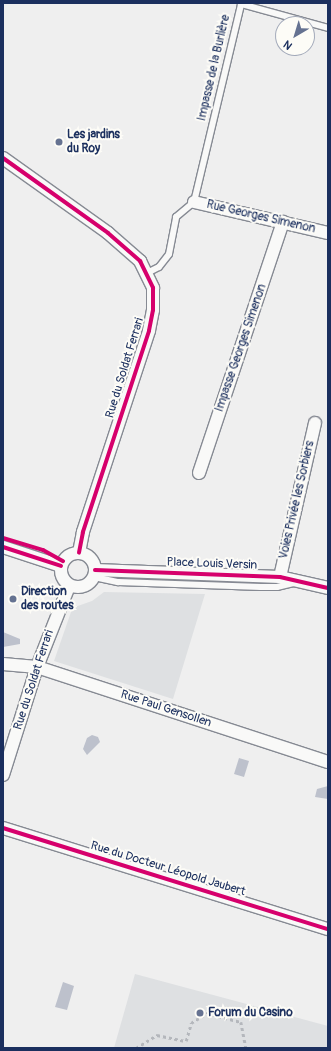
<!DOCTYPE html>
<html>
<head>
<meta charset="utf-8">
<style>
	body { margin:0 }
	#map { position:relative; width:331px; height:1051px; overflow:hidden; background:#efefef; font-family:Pangolin,sans-serif }
	div>[style] { position:absolute }
	[style*='--x'] { left:calc(var(--x)*1px); top:calc(var(--y)*1px); width:calc(var(--w)*1px); rotate:calc(var(--a)*1deg) }
	.green>* { inset:0; background:#dee0e2 }
	.water>* { inset:0; background:#bdc1cc }
	.path>* { height:2.5px; margin-top:-1.25px; transform-origin:0; background:repeating-linear-gradient(90deg,#b4b7bc 0 3px,transparent 0 6px) }
	.roads { filter:drop-shadow(1px 0 #868a93) drop-shadow(-1px 0 #868a93) drop-shadow(0 1px #868a93) drop-shadow(0 -1px #868a93) }
	.service>* { height:6px; margin:-3px; padding:0 3px; transform-origin:3px; border-radius:3px; background:#f9f9f8 }
	.minor>* { height:12px; margin:-6px; padding:0 6px; transform-origin:6px; border-radius:6px; background:#f9f9f8 }
	.minor>.ring { margin:-6px; padding:0; box-sizing:content-box; background:none; border:12px solid #f9f9f8; border-radius:50% }
	.cycleway>* { height:4px; margin:-2px; padding:0 2px; transform-origin:2px; border-radius:2px; background:#d6006c }
	.dots>* { width:11px; height:11px; translate:-50% -50%; box-sizing:border-box; border:2px solid #fdfcf7; border-radius:50% }
	span { translate:-50% -50%; white-space:nowrap; text-align:center; line-height:1.15; -webkit-text-stroke:4px #fdfcf7; paint-order:stroke }
	.street-label { font-size:12px; color:#1b2f5e }
	.poi-label { font-size:12px; color:#1b2f5e; font-weight:700 }
	.left { translate:0 -50%; text-align:left }
	.frame { position:absolute; inset:0; border:4px solid #1b2f5e; pointer-events:none }
	.north { position:absolute; left:275px; top:16px; width:40px; height:40px; box-sizing:border-box; background:#fdfcf7; border:1px solid #a3aaba; border-radius:50%; rotate:218deg; font-size:11px; font-weight:700; line-height:16px; text-align:center; color:#1b2f5e }
	.north::after { content:''; display:block; margin:auto; width:14px; height:18px; background:#657291; clip-path:polygon(50% 0,100% 100%,50% 72%,0 100%) }
</style>
</head>
<body>
<div id="map">
	<div class="green">
		<div style="clip-path:polygon(104px 592px,205px 594px,173px 699px,54px 661px,71px 612px,75px 607px,92px 601px)"></div>
		<div style="clip-path:polygon(135px 974px,328px 1026px,328px 1048px,114px 1048px)"></div>
	</div>
	<div class="water">
		<div style="clip-path:polygon(3px 632px,20px 639px,20px 644px,3px 647px)"></div>
		<div style="clip-path:polygon(92px 735px,98px 737px,100px 742px,87px 755px,83px 749px,87px 738px)"></div>
		<div style="clip-path:polygon(239px 758px,249px 761px,244px 777px,234px 774px)"></div>
		<div style="clip-path:polygon(328px 786px,328px 799px,315px 797px,317px 789px)"></div>
		<div style="clip-path:polygon(63px 982px,74px 986px,67px 1010px,55px 1007px)"></div>
	</div>
	<div class="path">
		<div style="--x:136;--y:1048;--w:25;--a:-32"></div>
		<div style="--x:157;--y:1035;--w:30;--a:12"></div>
		<div style="--x:186;--y:1041;--w:19;--a:-74"></div>
		<div style="--x:191;--y:1023;--w:19;--a:-32"></div>
		<div style="--x:207;--y:1013;--w:35;--a:15"></div>
		<div style="--x:241;--y:1022;--w:26;--a:79"></div>
	</div>
	<div class="roads">
		<div class="service">
			<div style="--x:147;--y:273;--w:13;--a:-27"></div>
			<div style="--x:159;--y:267;--w:16;--a:-52"></div>
			<div style="--x:169;--y:254;--w:38;--a:-79"></div>
			<div style="--x:176;--y:217;--w:23;--a:-40"></div>
			<div style="--x:194;--y:202;--w:204;--a:-76.6"></div>
			<div style="--x:241;--y:4;--w:90;--a:15.4"></div>
			<div style="--x:94;--y:577;--w:25;--a:12"></div>
			<div style="--x:118;--y:582;--w:143;--a:2"></div>
			<div style="--x:261;--y:587;--w:16;--a:0"></div>
			<div style="--x:277;--y:587;--w:18;--a:-13"></div>
		</div>
		<div class="minor">
			<div style="--x:3;--y:158;--w:129;--a:35.5"></div>
			<div style="--x:108;--y:233;--w:43;--a:41.2"></div>
			<div style="--x:140;--y:261;--w:30;--a:64"></div>
			<div style="--x:153;--y:288;--w:22;--a:90"></div>
			<div style="--x:153;--y:310;--w:21;--a:101"></div>
			<div style="--x:149;--y:331;--w:212;--a:108.2"></div>
			<div style="--x:83;--y:532;--w:21;--a:101"></div>
			<div style="--x:194;--y:202;--w:138;--a:13"></div>
			<div style="--x:199;--y:473;--w:265;--a:-71.5"></div>
			<div style="--x:3;--y:547;--w:61;--a:18.1"></div>
			<div class="ring" style="left:61px;top:553px;width:22px;height:22px"></div>
			<div style="--x:95;--y:570;--w:185;--a:2.2"></div>
			<div style="--x:280;--y:577;--w:49;--a:12.9"></div>
			<div style="--x:280;--y:577;--w:158;--a:-77.2"></div>
			<div style="--x:3;--y:664;--w:34;--a:5"></div>
			<div style="--x:37;--y:667;--w:306;--a:18.1"></div>
			<div style="--x:3;--y:775;--w:113;--a:-72.5"></div>
			<div style="--x:37;--y:667;--w:87;--a:-68.4"></div>
			<div style="--x:3;--y:828;--w:340;--a:17.3"></div>
		</div>
	</div>
	<div class="cycleway">
		<div style="--x:3;--y:158;--w:129;--a:35.5"></div>
		<div style="--x:108;--y:233;--w:43;--a:41.2"></div>
		<div style="--x:140;--y:261;--w:30;--a:64"></div>
		<div style="--x:153;--y:288;--w:22;--a:90"></div>
		<div style="--x:153;--y:310;--w:21;--a:101"></div>
		<div style="--x:149;--y:331;--w:212;--a:108.2"></div>
		<div style="--x:83;--y:532;--w:21;--a:101"></div>
		<div style="--x:3;--y:538;--w:42;--a:16.7"></div>
		<div style="--x:43;--y:550;--w:23;--a:29"></div>
		<div style="--x:3;--y:547;--w:61;--a:18.1"></div>
		<div style="--x:95;--y:570;--w:185;--a:2.2"></div>
		<div style="--x:280;--y:577;--w:49;--a:12.9"></div>
		<div style="--x:3;--y:828;--w:340;--a:17.3"></div>
	</div>
	<div class="dots">
		<div style="left:59px;top:142px;background:#657291"></div>
		<div style="left:13px;top:599px;background:#657291"></div>
		<div style="left:200px;top:1013px;background:#657291"></div>
	</div>
	<div class="street-label">
		<span style="left:214px;top:68px;rotate:-77deg">Impasse de la Burlière</span>
		<span style="left:261px;top:217px;rotate:13deg">Rue Georges Simenon</span>
		<span style="left:241px;top:348px;rotate:-71deg">Impasse Georges Simenon</span>
		<span style="left:125px;top:368px;rotate:-73deg">Rue du Soldat Ferrari</span>
		<span style="left:297px;top:500px;rotate:-77deg">Voies Privée les Sorbiers</span>
		<span style="left:212px;top:564px;rotate:2deg">Place Louis Versin</span>
		<span style="left:34px;top:680px;rotate:-72deg">Rue du Soldat Ferrari</span>
		<span style="left:166px;top:709px;rotate:18deg">Rue Paul Gensollen</span>
		<span style="left:168px;top:869px;rotate:17deg">Rue du Docteur Léopold Jaubert</span>
	</div>
	<div class="poi-label">
		<span class="left" style="left:67px;top:142px">Les jardins<br>du Roy</span>
		<span class="left" style="left:21px;top:599px">Direction<br>des routes</span>
		<span class="left" style="left:208px;top:1013px">Forum du Casino</span>
	</div>
	<div class="frame"></div>
	<div class="north">N</div>
</div>
</body>
</html>
